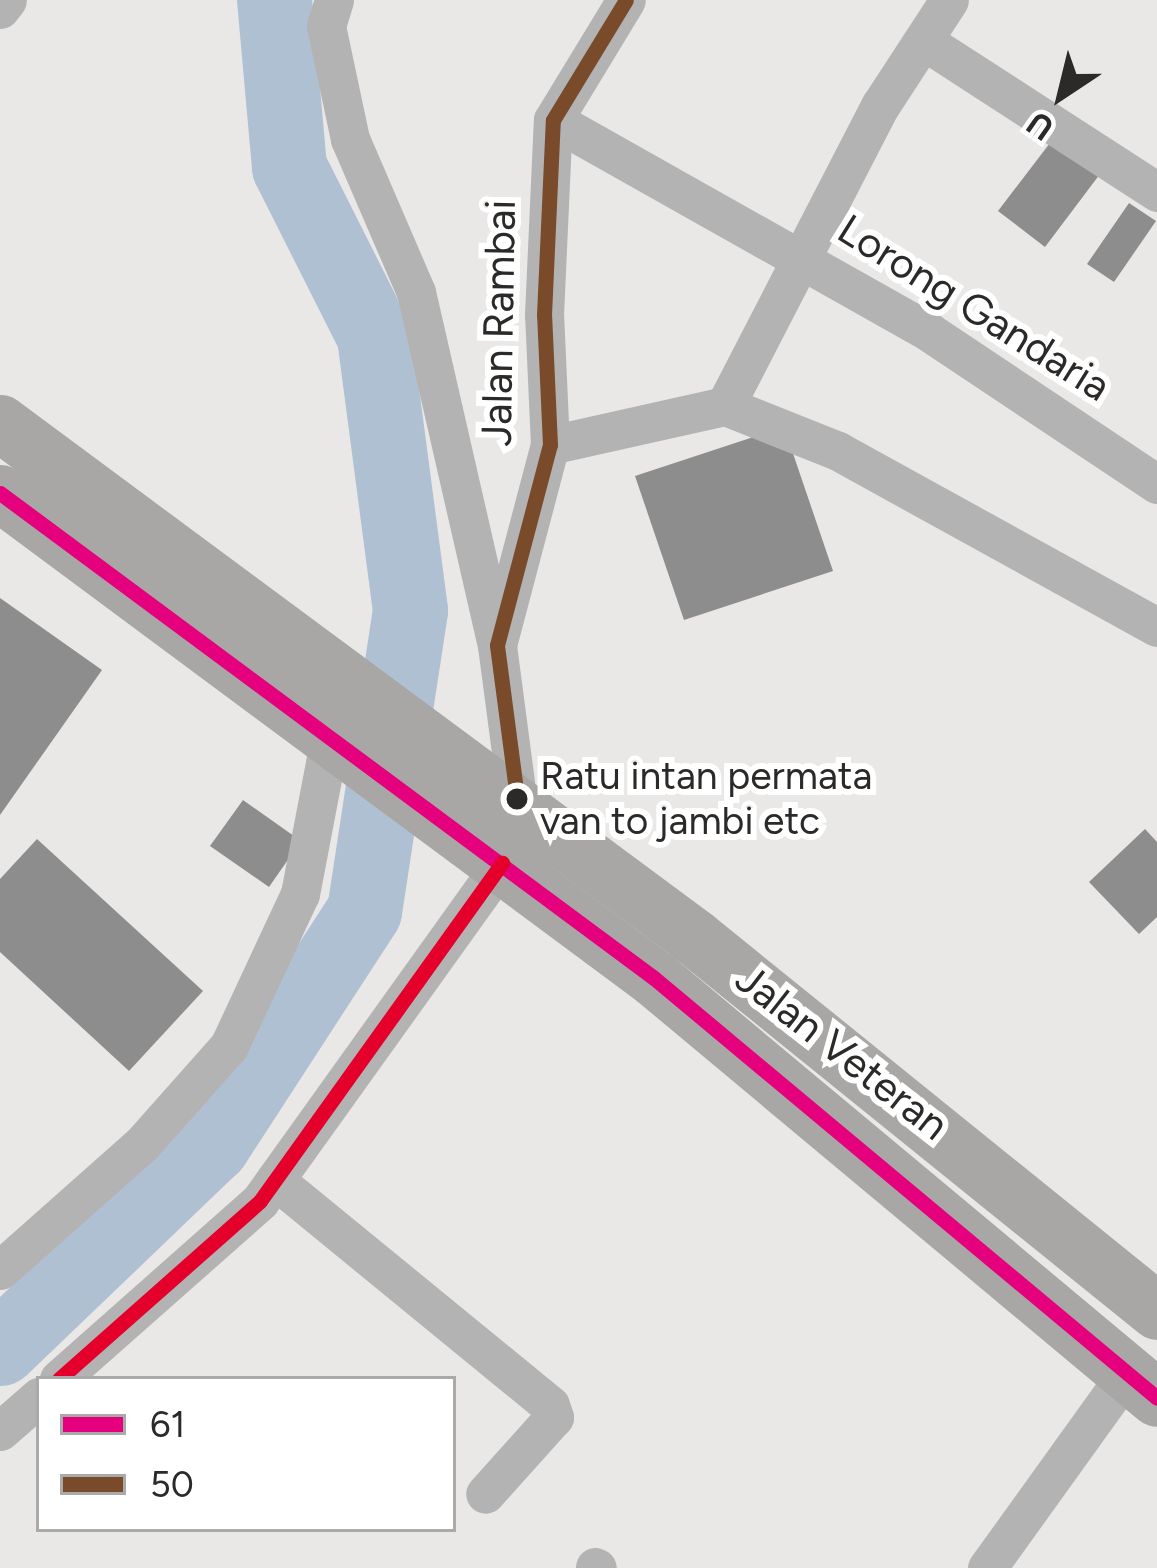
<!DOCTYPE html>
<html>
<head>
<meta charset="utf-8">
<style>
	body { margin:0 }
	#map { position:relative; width:1157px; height:1568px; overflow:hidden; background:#e9e8e7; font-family:Figtree,sans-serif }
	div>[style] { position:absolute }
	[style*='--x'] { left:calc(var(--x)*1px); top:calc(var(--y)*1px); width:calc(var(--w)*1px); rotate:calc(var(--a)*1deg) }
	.river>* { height:75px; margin:-37.5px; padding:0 37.5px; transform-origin:37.5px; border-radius:37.5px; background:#b0c0d3 }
	.building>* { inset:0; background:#8e8d8d }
	.minor>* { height:39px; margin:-19.5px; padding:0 19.5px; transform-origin:19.5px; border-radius:19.5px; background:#b3b3b3 }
	.highway>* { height:57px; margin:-28.5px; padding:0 28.5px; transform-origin:28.5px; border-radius:28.5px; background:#a8a7a6 }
	.bus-1>* { height:15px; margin:-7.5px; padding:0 7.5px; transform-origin:7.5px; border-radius:7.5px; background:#e5007d }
	.bus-2>* { height:15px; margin:-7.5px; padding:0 7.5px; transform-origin:7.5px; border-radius:7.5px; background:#7a4b2a }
	.bus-3>* { height:15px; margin:-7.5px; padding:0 7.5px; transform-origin:7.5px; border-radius:7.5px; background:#e4002b }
	.dots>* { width:33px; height:33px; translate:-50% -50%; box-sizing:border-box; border:6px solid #fff; border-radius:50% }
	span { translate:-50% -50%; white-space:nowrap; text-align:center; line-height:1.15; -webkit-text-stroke:12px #fff; paint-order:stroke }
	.bus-label { font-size:39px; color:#2b2a29 }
	.left { translate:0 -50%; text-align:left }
	.street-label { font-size:42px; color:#2b2a29 }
	.legend { position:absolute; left:36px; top:1376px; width:420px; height:156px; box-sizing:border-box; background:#fff; border:3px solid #aaaaa9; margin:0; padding:15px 21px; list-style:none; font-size:36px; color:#2b2a29 }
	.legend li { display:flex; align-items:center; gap:24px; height:60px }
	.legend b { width:60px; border:3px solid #aaaaa9 }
	.north { position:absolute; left:1001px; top:36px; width:120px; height:120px; -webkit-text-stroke:9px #fff; paint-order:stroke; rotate:215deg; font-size:33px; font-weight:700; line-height:48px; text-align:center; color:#2b2a29 }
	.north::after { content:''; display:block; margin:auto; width:42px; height:54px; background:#2b2a29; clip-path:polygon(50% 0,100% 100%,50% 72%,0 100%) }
</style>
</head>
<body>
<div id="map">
	<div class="river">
		<div style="--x:0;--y:1348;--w:294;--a:-43.8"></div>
		<div style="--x:212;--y:1145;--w:279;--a:-57"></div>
		<div style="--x:364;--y:911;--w:304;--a:-81.3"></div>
		<div style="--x:410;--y:610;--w:276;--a:-97.5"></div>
		<div style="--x:374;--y:336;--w:189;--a:-116.7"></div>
		<div style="--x:289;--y:167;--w:168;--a:-95.1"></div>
	</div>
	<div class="building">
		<div style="clip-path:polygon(1053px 139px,1100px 174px,1045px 247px,998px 211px)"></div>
		<div style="clip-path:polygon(1129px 203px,1156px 221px,1114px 282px,1087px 264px)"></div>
		<div style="clip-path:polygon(784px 427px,833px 571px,684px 620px,635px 476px)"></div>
		<div style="clip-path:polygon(0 598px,102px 670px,0 815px)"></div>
		<div style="clip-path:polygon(243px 800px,301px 841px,269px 887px,210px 846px)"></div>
		<div style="clip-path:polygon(1145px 829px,1157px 842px,1157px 917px,1139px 934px,1089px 882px)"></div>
		<div style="clip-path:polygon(37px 839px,203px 991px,129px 1071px,0 952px,0 879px)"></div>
	</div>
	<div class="minor">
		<div style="--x:334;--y:0;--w:27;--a:107"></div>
		<div style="--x:326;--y:26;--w:116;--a:78"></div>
		<div style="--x:350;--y:139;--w:167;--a:66.7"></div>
		<div style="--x:416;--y:292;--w:362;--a:77.1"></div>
		<div style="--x:0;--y:9;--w:11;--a:-52"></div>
		<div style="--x:924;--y:41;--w:278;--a:32.9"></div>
		<div style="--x:553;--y:120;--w:432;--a:29.4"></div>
		<div style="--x:929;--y:332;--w:274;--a:33.7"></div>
		<div style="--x:725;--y:406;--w:338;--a:-62.7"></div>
		<div style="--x:880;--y:106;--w:126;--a:-56.9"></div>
		<div style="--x:550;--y:445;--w:179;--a:-12.6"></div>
		<div style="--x:725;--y:406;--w:122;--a:21.7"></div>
		<div style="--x:838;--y:451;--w:364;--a:28.9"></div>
		<div style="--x:518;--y:805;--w:161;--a:-97.5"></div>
		<div style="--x:497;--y:645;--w:207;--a:-75.2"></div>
		<div style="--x:550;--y:445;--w:130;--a:-92.6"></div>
		<div style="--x:544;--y:315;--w:195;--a:-87.4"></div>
		<div style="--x:553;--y:120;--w:140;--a:-58.7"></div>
		<div style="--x:275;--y:1180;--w:355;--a:39.3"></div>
		<div style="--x:550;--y:1405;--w:13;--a:72"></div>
		<div style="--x:554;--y:1417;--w:103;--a:131.9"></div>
		<div style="--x:0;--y:1270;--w:190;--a:-41.6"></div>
		<div style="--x:142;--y:1144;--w:131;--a:-48.4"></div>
		<div style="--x:229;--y:1046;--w:168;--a:-65"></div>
		<div style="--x:300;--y:894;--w:161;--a:-79.2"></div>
		<div style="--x:59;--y:1379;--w:268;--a:-41.5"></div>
		<div style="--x:260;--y:1201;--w:416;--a:-54.4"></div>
		<div style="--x:0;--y:1431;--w:52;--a:-41.1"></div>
		<div style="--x:595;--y:1567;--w:2;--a:27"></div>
		<div style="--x:987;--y:1568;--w:240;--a:-54.3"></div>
	</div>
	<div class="highway">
		<div style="--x:0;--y:423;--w:864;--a:36.52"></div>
		<div style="--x:694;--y:937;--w:595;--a:38.93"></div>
		<div style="--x:0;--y:493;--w:814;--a:36.56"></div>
		<div style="--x:654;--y:978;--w:655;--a:39.86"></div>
	</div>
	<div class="bus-1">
		<div style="--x:0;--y:493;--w:814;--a:36.56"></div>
		<div style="--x:654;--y:978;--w:655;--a:39.86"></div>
	</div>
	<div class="bus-2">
		<div style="--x:518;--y:805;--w:161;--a:-97.5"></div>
		<div style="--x:497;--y:645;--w:207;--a:-75.2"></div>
		<div style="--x:550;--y:445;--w:130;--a:-92.6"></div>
		<div style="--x:544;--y:315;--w:195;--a:-87.4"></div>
		<div style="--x:553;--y:120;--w:140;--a:-58.7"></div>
	</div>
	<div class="bus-3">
		<div style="--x:59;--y:1379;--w:268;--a:-41.5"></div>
		<div style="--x:260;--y:1201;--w:416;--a:-54.4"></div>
	</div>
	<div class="dots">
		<div style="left:517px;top:799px;background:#2b2a29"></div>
	</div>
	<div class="bus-label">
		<span class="left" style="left:540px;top:799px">Ratu intan permata<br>van to jambi etc</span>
	</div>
	<div class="street-label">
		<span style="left:974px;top:308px;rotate:32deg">Lorong Gandaria</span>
		<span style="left:499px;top:323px;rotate:-89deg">Jalan Rambai</span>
		<span style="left:842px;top:1052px;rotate:38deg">Jalan Veteran</span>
	</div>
	<ul class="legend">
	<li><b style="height:15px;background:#e5007d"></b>61</li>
	<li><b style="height:15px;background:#7a4b2a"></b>50</li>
	</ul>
	<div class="north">U</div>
</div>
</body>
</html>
